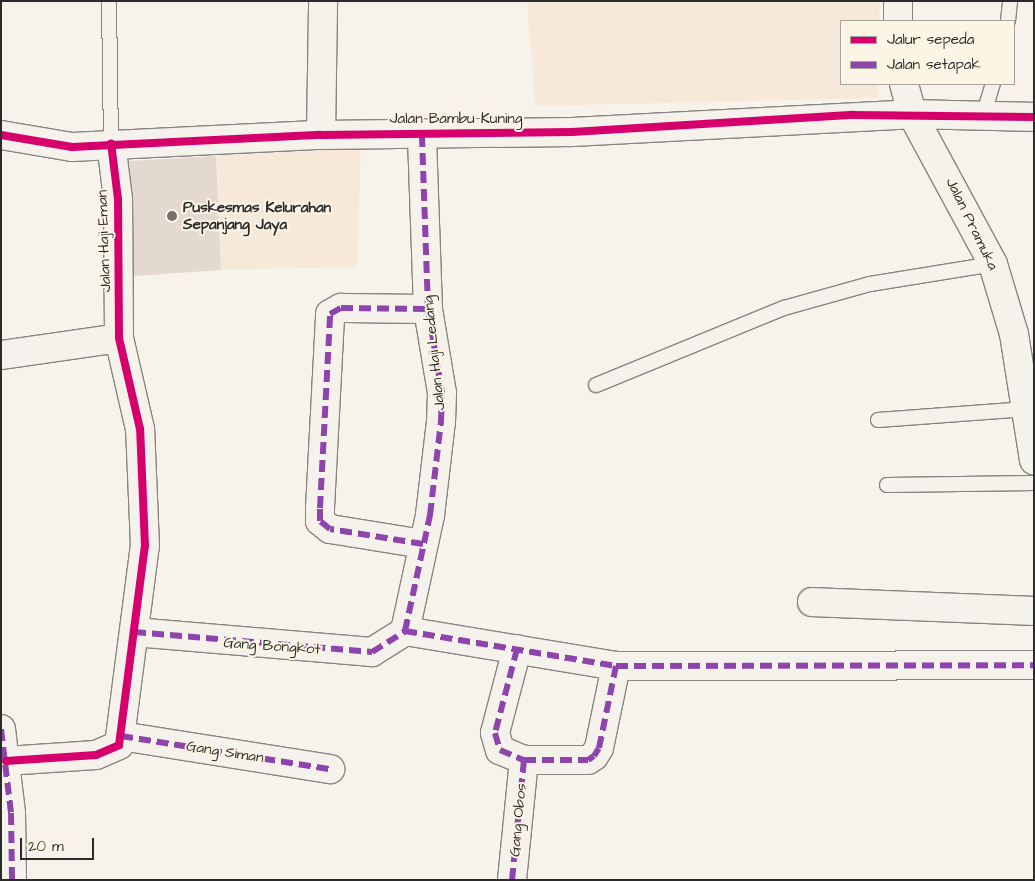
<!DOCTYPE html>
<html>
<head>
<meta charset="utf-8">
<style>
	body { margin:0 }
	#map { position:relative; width:1035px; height:881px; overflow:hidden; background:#f7f3ea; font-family:"Architects Daughter",sans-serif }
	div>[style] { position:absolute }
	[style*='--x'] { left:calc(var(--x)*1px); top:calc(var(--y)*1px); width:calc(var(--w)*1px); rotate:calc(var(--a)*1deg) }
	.built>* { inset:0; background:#f6e9da }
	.building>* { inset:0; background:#e3d9cf }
	.roads { filter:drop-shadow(1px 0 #878581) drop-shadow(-1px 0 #878581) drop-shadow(0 1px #878581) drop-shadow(0 -1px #878581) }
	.lane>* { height:14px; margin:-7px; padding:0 7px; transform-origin:7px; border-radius:7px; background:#f5f2ec }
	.street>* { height:28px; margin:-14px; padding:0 14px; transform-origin:14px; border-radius:14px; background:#f5f2ec }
	.secondary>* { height:28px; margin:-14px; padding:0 14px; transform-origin:14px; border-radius:14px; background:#f5f2ec }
	.quiet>* { height:6px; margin-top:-3px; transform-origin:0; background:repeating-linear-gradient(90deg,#8e44ad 0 12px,transparent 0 18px) }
	.cycleway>* { height:8px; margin:-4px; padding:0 4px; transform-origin:4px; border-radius:4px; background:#d6006c }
	.dots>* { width:14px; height:14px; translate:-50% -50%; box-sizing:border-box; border:2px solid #fcf5e5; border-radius:50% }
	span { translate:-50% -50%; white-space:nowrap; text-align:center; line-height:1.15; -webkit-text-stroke:4px #fcf5e5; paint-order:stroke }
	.street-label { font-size:15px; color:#2b2b2b }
	.poi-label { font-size:15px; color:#2b2b2b; font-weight:700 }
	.left { translate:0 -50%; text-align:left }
	.frame { position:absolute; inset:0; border:2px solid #2b2b2b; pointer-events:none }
	.legend { position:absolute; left:840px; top:20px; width:175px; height:65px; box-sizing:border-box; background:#fcf5e5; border:1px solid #a8a49b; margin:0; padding:6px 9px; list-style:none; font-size:15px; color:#2b2b2b }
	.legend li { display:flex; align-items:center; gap:10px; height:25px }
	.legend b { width:25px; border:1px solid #a8a49b }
	.scale { position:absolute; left:20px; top:838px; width:74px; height:22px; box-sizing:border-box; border:2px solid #2b2b2b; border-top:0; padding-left:6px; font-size:15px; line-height:18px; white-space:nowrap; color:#2b2b2b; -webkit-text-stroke:4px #fcf5e5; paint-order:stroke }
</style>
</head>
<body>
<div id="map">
	<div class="built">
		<div style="clip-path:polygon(527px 1px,880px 1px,879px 21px,841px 21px,841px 84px,878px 84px,878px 98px,535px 106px)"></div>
		<div style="clip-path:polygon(361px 140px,357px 267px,221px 270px,216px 149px)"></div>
	</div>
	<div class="building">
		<div style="clip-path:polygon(216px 156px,221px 270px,134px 276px,129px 161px)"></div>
	</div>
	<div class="roads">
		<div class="lane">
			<div style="--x:109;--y:1;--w:142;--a:89.2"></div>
			<div style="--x:1008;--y:21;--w:20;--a:-84"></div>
			<div style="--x:983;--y:116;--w:34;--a:-73"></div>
			<div style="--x:596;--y:385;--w:203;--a:-22.3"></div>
			<div style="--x:784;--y:308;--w:89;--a:-15.6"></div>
			<div style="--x:870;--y:284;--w:125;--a:-9.2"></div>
			<div style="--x:878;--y:420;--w:149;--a:-4.2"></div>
			<div style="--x:887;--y:485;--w:147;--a:-0.8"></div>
		</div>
		<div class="street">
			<div style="--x:912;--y:114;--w:122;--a:1.4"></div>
			<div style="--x:321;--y:135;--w:134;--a:-89.1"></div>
			<div style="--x:1;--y:355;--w:119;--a:-8.2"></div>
			<div style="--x:423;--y:544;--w:94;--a:-170.8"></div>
			<div style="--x:330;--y:529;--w:13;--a:-141"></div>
			<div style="--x:320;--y:521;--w:13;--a:-90"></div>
			<div style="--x:320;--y:508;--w:194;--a:-87"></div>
			<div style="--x:330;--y:314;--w:13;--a:-29"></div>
			<div style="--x:341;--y:308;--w:87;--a:0.7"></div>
			<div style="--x:812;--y:602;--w:222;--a:2.3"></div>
			<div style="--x:405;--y:631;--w:214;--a:9.4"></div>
			<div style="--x:616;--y:666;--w:418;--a:-0.1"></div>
			<div style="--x:405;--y:631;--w:119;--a:-77.8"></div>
			<div style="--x:430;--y:515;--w:94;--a:-83.3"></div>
			<div style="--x:441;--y:422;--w:29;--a:-88"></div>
			<div style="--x:442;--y:393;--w:85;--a:-99.5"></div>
			<div style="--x:428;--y:309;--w:176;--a:-92"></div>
			<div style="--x:134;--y:632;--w:239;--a:4.8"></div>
			<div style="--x:372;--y:652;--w:39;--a:-32"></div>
			<div style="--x:517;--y:649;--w:87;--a:104.7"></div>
			<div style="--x:495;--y:733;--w:18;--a:74"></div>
			<div style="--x:500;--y:750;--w:26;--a:23"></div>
			<div style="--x:524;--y:760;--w:64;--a:0"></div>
			<div style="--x:588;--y:760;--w:7;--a:-34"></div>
			<div style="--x:594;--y:756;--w:9;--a:-58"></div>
			<div style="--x:599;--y:748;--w:84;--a:-78.3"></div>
			<div style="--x:1;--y:729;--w:85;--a:83.2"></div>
			<div style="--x:11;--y:813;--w:67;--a:89.1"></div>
			<div style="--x:121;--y:736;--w:212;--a:9"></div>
			<div style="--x:6;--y:761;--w:90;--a:-3.8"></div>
			<div style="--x:96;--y:755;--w:25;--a:-23"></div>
			<div style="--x:119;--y:745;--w:201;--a:-82.6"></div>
			<div style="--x:145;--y:546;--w:117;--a:-92.4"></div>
			<div style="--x:140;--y:429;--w:93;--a:-103"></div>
			<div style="--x:119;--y:338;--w:139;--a:-90.4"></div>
			<div style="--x:118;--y:199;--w:56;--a:-97.1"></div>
			<div style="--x:512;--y:880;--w:121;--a:-84.3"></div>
		</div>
		<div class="secondary">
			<div style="--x:898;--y:21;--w:20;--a:-90"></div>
			<div style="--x:904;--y:84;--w:31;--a:75"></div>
			<div style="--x:912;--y:114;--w:170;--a:61.6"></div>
			<div style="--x:993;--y:264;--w:73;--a:73.3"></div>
			<div style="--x:1014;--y:334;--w:128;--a:81"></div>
			<div style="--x:1;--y:135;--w:72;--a:9.6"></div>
			<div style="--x:72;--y:147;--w:249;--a:-2.8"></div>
			<div style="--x:321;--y:135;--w:251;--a:-0.7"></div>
			<div style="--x:572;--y:132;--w:340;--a:-3"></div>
		</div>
	</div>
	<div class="quiet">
		<div style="--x:423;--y:544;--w:94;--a:-170.8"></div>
		<div style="--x:330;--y:529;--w:13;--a:-141"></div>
		<div style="--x:320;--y:521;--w:13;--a:-90"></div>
		<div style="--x:320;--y:508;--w:194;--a:-87"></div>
		<div style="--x:330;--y:314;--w:13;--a:-29"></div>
		<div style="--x:341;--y:308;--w:87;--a:0.7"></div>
		<div style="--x:405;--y:631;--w:214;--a:9.4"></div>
		<div style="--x:616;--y:666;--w:418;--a:-0.1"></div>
		<div style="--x:405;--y:631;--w:119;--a:-77.8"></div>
		<div style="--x:430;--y:515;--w:94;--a:-83.3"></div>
		<div style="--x:441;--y:422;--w:29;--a:-88"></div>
		<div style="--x:442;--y:393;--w:85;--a:-99.5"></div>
		<div style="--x:428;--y:309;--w:176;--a:-92"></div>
		<div style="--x:134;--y:632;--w:239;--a:4.8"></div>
		<div style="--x:372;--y:652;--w:39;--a:-32"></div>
		<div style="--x:517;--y:649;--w:87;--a:104.7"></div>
		<div style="--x:495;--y:733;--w:18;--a:74"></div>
		<div style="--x:500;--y:750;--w:26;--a:23"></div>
		<div style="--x:524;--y:760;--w:64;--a:0"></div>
		<div style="--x:588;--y:760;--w:7;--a:-34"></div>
		<div style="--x:594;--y:756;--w:9;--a:-58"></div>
		<div style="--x:599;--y:748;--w:84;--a:-78.3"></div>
		<div style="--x:1;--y:729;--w:85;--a:83.2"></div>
		<div style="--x:11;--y:813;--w:67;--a:89.1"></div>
		<div style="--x:121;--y:736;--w:212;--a:9"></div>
		<div style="--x:512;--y:880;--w:121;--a:-84.3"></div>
	</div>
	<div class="cycleway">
		<div style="--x:1;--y:135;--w:72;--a:9.6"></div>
		<div style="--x:72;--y:147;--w:249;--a:-2.8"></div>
		<div style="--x:321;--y:135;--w:251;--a:-0.7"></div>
		<div style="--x:572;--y:132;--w:282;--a:-3.5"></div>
		<div style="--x:853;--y:115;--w:181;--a:0.6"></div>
		<div style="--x:6;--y:761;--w:90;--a:-3.8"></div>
		<div style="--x:96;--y:755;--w:25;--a:-23"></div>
		<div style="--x:119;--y:745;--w:201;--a:-82.6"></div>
		<div style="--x:145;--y:546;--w:117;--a:-92.4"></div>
		<div style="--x:140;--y:429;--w:93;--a:-103"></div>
		<div style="--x:119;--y:338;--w:139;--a:-90.4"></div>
		<div style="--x:118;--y:199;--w:56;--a:-97.1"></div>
	</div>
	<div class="dots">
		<div style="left:172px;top:216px;background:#72716e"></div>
	</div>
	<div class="street-label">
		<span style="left:456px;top:119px">Jalan Bambu Kuning</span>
		<span style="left:972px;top:224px;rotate:64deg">Jalan Pramuka</span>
		<span style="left:104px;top:241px;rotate:-92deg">Jalan Haji Eman</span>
		<span style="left:434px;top:353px;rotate:-96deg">Jalan Haji Ledang</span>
		<span style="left:272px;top:646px;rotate:4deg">Gang Bongkot</span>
		<span style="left:225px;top:752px;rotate:9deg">Gang Siman</span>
		<span style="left:518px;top:820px;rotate:-85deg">Gang Obos</span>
	</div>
	<div class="poi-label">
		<span class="left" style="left:183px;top:216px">Puskesmas Kelurahan<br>Sepanjang Jaya</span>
	</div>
	<div class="frame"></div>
	<ul class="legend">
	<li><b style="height:6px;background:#d6006c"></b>Jalur sepeda</li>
	<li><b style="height:6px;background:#8e44ad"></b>Jalan setapak</li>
	</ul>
	<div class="scale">20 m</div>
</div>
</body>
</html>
